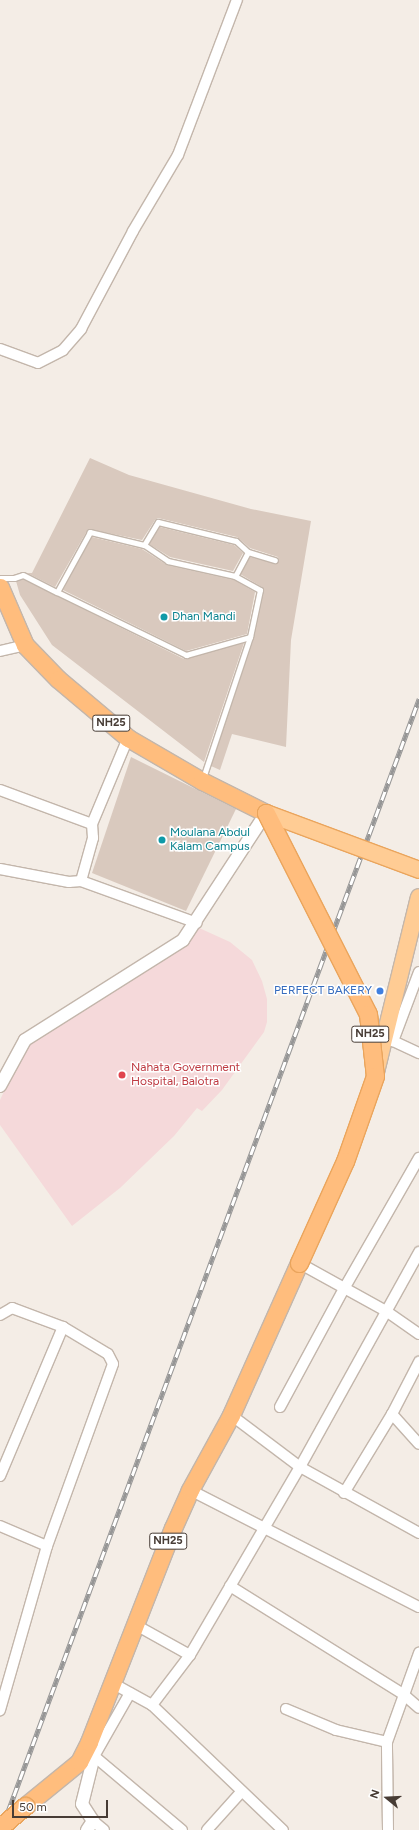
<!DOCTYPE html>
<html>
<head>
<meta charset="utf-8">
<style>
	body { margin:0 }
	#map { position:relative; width:419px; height:1830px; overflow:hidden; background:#f4ede6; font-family:Figtree,sans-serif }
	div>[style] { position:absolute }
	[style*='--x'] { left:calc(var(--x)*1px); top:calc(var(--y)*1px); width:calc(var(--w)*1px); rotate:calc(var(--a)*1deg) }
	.medical>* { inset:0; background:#f5d9da }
	.building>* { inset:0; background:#d9c9be }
	.roads { filter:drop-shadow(1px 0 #c3b6ab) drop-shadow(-1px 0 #c3b6ab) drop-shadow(0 1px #c3b6ab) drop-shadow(0 -1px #c3b6ab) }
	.service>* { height:5px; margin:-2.5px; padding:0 2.5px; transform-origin:2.5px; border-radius:2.5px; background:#fff }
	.minor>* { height:10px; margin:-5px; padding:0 5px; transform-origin:5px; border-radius:5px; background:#fff }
	.tertiary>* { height:12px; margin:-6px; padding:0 6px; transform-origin:6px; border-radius:6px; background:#fff }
	.primary>* { height:16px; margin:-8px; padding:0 8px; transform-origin:8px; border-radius:8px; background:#ffcc94 }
	.trunk>* { height:17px; margin:-8.5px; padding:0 8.5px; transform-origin:8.5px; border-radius:8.5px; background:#ffbd7d }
	.rail>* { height:4.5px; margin-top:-2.25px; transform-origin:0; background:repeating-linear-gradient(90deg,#fff 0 9px,#969696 0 18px); box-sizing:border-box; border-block:1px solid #969696 }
	.bridges { filter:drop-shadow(1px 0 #eaa55d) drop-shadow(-1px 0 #eaa55d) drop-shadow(0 1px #eaa55d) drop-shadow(0 -1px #eaa55d) }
	.primary-bridge>* { height:16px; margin:-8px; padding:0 8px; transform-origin:8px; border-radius:8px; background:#ffcc94 }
	.trunk-bridge>* { height:17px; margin:-8.5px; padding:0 8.5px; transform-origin:8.5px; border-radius:8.5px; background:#ffbd7d }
	.dots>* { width:11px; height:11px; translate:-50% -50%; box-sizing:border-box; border:2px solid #fff; border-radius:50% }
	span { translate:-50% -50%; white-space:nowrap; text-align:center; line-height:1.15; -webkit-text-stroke:3px #fff; paint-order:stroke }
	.shield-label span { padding:1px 3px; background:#fff; border:1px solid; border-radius:3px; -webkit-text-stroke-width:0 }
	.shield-label { font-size:11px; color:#473c35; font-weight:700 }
	.culture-label { font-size:12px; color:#0d838f }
	.left { translate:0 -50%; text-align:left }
	.shop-label { font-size:12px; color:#366cbe }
	.right { translate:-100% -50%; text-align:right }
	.health-label { font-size:12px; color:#be3a42 }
	.north { position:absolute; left:367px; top:1778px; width:40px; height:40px; -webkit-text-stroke:3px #fff; paint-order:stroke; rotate:288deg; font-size:11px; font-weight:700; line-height:16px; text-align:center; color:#473c35 }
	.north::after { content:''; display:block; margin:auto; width:14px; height:18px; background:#473c35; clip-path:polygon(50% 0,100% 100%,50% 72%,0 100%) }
	.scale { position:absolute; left:12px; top:1800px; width:96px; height:18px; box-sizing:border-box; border:2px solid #473c35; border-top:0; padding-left:5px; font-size:12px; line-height:14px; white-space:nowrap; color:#473c35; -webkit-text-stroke:3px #fff; paint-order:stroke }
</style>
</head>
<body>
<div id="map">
	<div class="medical">
		<div style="clip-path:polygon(197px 927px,230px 942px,252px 960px,262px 981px,267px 999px,267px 1022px,264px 1032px,222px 1090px,202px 1111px,197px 1108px,174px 1136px,120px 1188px,72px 1226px,0 1125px,0 1100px,28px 1041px)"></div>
	</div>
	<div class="building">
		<div style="clip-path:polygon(90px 458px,129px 475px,251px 509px,311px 521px,291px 640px,286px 747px,232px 734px,220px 770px,211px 766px,254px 638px,264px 591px,262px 587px,240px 574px,250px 557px,276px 564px,279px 561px,278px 557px,250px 548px,237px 537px,158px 518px,155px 520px,142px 540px,88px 529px,55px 587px,27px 573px,32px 573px)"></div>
		<div style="clip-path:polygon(160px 527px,234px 545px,243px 553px,233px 571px,170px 557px,149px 544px)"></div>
		<div style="clip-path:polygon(92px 537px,142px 549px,167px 565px,234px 580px,255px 592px,247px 634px,186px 651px,63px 590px)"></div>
		<div style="clip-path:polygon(23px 579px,184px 659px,244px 643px,204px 762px,52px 645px,20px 595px,16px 581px)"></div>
		<div style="clip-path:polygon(131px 757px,236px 809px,186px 911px,92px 873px)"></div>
	</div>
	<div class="roads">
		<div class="service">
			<div style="--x:144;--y:545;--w:27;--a:-59"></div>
			<div style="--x:158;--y:522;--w:80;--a:13.7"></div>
			<div style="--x:236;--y:541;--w:16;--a:43"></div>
			<div style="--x:248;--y:552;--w:27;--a:118"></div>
			<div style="--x:248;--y:552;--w:28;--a:17"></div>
			<div style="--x:0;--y:578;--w:14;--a:0"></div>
			<div style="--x:14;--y:578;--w:9;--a:-18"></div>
			<div style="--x:23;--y:575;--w:38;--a:27"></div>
			<div style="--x:57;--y:592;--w:144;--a:26"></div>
			<div style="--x:186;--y:655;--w:66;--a:-15.7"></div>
			<div style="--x:250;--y:637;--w:48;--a:-78"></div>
			<div style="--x:260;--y:590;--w:29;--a:-151"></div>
			<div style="--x:235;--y:576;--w:69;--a:-167.4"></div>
			<div style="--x:168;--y:561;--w:29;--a:-146"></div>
			<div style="--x:144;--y:545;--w:56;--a:-166.5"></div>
			<div style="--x:90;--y:532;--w:68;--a:118.8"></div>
			<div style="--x:203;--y:778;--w:149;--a:-71.6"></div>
		</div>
		<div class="minor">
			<div style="--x:0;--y:349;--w:40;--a:20.2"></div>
			<div style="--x:38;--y:363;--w:28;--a:-27"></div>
			<div style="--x:63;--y:350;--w:28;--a:-49"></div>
			<div style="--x:81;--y:329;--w:111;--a:-62"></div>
			<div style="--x:133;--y:231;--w:88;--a:-59.4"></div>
			<div style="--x:178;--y:155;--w:166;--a:-69.2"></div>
			<div style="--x:0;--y:651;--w:26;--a:-13"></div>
			<div style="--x:0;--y:790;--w:98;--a:20.3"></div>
			<div style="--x:0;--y:869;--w:70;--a:10.7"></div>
			<div style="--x:69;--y:882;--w:12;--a:-5"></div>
			<div style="--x:81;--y:881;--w:123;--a:19.9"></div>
			<div style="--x:81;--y:881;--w:45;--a:-74.4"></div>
			<div style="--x:93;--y:838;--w:14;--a:-94"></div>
			<div style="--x:92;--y:824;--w:93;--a:-67.3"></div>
			<div style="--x:419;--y:972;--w:74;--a:110.6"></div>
			<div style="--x:393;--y:1041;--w:29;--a:25"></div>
			<div style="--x:299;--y:1263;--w:99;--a:28.9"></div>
			<div style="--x:386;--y:1311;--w:40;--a:34.9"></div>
			<div style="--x:0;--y:1315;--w:14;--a:-30"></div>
			<div style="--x:12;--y:1308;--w:54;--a:20.4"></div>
			<div style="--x:63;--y:1327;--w:52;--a:31"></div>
			<div style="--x:108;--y:1354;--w:11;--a:63"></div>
			<div style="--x:113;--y:1364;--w:194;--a:109.9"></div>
			<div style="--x:47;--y:1546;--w:171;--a:106"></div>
			<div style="--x:280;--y:1407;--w:136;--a:-61.6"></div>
			<div style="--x:345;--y:1287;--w:149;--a:-60.2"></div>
			<div style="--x:392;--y:1414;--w:40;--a:48"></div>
			<div style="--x:231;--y:1415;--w:86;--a:37"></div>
			<div style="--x:300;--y:1467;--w:136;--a:29"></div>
			<div style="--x:0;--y:1476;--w:162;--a:-67.1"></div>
			<div style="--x:190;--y:1490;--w:257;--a:27.1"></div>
			<div style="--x:344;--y:1493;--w:92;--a:-58.7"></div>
			<div style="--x:392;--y:1414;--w:59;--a:-62.6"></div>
			<div style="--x:0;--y:1526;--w:51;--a:23.1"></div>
			<div style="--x:230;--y:1586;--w:204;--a:32"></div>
			<div style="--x:403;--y:1694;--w:21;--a:41"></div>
			<div style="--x:134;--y:1624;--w:64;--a:29"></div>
			<div style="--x:112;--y:1683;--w:46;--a:28.8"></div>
			<div style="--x:152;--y:1705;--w:181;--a:43.7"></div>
			<div style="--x:130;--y:1693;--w:73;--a:119.7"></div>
			<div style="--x:94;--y:1756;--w:115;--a:40.1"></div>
			<div style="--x:152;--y:1705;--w:63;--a:-52.8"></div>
			<div style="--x:190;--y:1655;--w:218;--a:-59.7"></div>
			<div style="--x:300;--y:1467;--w:246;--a:-61"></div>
			<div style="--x:286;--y:1709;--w:54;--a:22.8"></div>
			<div style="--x:336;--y:1730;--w:52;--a:13.2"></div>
			<div style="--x:93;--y:1821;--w:14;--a:39"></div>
			<div style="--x:207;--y:1830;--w:52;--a:-48.1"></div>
			<div style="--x:388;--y:1830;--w:88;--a:-90.7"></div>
			<div style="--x:387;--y:1742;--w:95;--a:-70.2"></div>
		</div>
		<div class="tertiary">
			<div style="--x:0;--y:1086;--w:52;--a:-61.5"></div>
			<div style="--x:25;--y:1040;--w:187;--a:-32.3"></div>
			<div style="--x:183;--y:940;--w:152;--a:-56.8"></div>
			<div style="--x:87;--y:1830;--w:11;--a:-56"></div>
			<div style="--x:93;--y:1821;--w:20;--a:-123"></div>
			<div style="--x:82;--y:1804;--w:49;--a:-76"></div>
			<div style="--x:94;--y:1756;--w:15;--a:-110"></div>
		</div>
		<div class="primary">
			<div style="--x:376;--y:1072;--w:180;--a:-76.2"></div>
		</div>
		<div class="trunk">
			<div style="--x:0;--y:587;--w:63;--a:66.7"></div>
			<div style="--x:25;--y:645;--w:47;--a:45.9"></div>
			<div style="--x:58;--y:679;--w:92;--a:40.1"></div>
			<div style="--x:128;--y:738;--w:86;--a:30.2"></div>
			<div style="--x:202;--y:781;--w:72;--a:26.6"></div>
			<div style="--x:25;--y:1806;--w:70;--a:-39.2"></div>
			<div style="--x:79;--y:1762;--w:22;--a:-63"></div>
			<div style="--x:89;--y:1742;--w:230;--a:-68.6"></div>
			<div style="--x:173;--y:1528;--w:42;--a:-65.9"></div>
			<div style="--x:190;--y:1490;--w:85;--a:-61.3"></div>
			<div style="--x:231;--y:1415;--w:167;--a:-65.9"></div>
		</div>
	</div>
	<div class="rail">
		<div style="--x:1;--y:1830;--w:1206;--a:-69.72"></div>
	</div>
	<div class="bridges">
		<div class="primary-bridge">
			<div style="--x:266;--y:813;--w:163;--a:20.4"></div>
		</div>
		<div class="trunk-bridge">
			<div style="--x:266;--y:813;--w:225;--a:63.1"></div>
			<div style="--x:368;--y:1014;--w:62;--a:83.6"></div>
			<div style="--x:375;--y:1076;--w:90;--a:109.4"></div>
			<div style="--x:345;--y:1161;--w:112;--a:114.3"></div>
			<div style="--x:0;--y:1827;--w:33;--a:-40"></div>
		</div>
	</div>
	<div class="dots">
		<div style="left:164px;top:617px;background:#0f9aa8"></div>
		<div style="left:162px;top:840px;background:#0f9aa8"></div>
		<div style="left:380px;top:991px;background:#3f7fe0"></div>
		<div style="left:122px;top:1075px;background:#e0444e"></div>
	</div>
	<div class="shield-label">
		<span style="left:111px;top:723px">NH25</span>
		<span style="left:370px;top:1034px">NH25</span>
		<span style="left:168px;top:1541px">NH25</span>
	</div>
	<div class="culture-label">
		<span class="left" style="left:172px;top:617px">Dhan Mandi</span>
		<span class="left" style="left:170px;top:840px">Moulana Abdul<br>Kalam Campus</span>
	</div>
	<div class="shop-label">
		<span class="right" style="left:372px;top:991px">PERFECT BAKERY</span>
	</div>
	<div class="health-label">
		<span class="left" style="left:131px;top:1075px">Nahata Government<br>Hospital, Balotra</span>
	</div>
	<div class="north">N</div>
	<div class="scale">50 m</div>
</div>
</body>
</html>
